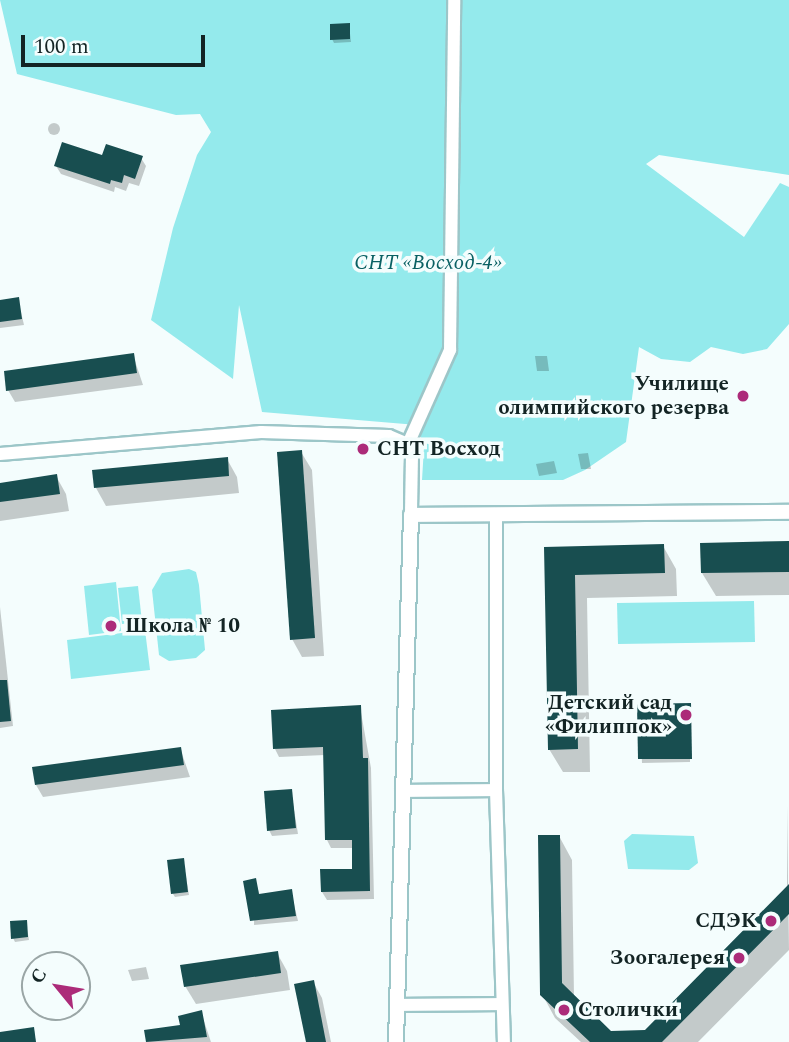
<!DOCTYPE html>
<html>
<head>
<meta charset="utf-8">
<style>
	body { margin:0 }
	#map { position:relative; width:789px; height:1042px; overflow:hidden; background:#f4fdfd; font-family:Spectral,serif }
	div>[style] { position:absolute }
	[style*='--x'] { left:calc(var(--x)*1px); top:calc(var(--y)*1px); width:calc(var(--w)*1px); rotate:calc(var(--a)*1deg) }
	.green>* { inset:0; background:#94eaec }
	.shadow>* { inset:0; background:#0003 }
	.round { border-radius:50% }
	.building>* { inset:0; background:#184e50 }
	.roads { filter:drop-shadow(2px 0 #9cc6c8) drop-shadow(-2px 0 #9cc6c8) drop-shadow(0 2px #9cc6c8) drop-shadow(0 -2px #9cc6c8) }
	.minor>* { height:12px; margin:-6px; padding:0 6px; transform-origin:6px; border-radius:6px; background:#fff }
	.tertiary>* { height:14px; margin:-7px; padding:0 7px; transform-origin:7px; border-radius:7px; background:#fff }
	.dots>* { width:19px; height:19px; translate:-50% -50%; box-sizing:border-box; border:4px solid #f4fdfd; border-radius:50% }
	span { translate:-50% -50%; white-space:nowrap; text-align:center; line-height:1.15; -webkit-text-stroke:7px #f4fdfd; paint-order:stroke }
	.park-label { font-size:21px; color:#096063; font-style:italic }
	.poi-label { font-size:21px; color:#132424; font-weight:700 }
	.right { translate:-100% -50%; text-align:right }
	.left { translate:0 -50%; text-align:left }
	.north { position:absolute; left:21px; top:951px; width:70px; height:70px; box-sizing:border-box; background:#f4fdfd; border:2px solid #9aa6a6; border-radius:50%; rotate:300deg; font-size:19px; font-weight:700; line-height:28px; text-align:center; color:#132424 }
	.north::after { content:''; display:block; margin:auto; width:24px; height:32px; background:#ac2b79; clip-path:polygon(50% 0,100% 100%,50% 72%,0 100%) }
	.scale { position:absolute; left:21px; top:35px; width:184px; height:32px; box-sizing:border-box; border:4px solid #132424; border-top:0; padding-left:9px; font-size:21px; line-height:24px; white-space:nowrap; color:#132424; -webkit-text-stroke:5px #f4fdfd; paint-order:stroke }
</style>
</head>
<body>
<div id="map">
	<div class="green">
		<div style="clip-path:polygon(0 0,789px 0,789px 175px,659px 155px,646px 164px,744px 237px,780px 183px,789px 187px,789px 324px,767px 349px,743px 354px,711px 347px,690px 362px,661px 359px,639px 347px,626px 442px,585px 470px,563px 480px,422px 480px,424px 447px,417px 425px,262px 412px,239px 305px,233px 379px,151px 320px,173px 228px,197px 155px,211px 132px,200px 114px,176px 115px,17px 74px)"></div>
		<div style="clip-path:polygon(189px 569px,196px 572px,199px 585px,205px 650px,196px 658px,169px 661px,159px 655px,152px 590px,162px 573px)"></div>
		<div style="clip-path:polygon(116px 582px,121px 631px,89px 635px,84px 586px)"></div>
		<div style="clip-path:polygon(138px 586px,142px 622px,122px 624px,118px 588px)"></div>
		<div style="clip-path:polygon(754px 601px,755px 642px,618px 644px,617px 603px)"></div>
		<div style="clip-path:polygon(145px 630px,150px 670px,71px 679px,67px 640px)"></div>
		<div style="clip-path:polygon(632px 834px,694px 836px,698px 863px,689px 870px,628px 869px,624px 841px)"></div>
	</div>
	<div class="shadow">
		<div style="clip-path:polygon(349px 25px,351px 42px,334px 43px,332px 39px)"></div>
		<div class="round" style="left:48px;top:123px;width:12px;height:12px"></div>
		<div style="clip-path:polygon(103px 157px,141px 158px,146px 166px,139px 186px,129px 183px,126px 191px,115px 187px,114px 192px,61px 174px,56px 166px)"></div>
		<div style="clip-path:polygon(18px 299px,24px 325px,0 328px,0 301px)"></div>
		<div style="clip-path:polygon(133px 355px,143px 385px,15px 402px,8px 390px)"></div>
		<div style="clip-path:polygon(535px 356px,547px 356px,549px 371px,537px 371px)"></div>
		<div style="clip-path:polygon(301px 452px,312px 470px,324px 656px,302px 657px,292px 639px)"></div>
		<div style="clip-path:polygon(588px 453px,591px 469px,581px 469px,578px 454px)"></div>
		<div style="clip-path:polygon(227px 459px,237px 477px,239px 493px,106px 506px,96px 488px,94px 472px)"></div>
		<div style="clip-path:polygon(554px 461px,557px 473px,539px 476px,536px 464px)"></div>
		<div style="clip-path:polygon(56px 476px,66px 494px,69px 511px,0 521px,0 484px)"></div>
		<div style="clip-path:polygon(789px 543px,789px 595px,716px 596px,702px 573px)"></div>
		<div style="clip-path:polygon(663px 546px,676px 569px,677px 596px,587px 598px,590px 772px,563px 772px,549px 749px,546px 549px)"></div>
		<div style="clip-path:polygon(0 607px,13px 726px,0 728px)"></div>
		<div style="clip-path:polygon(639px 705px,690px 705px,690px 762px,642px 763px)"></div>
		<div style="clip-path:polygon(360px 707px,371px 768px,374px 899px,327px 900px,322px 892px,354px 870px,353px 848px,331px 848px,327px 840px,325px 755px,279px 757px,275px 749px)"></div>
		<div style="clip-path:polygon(180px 748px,190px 777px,43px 797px,36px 785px)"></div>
		<div style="clip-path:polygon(291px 791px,298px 834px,272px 836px,269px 830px)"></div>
		<div style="clip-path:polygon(787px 804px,789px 950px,698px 1042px,581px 1042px,555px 1018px,542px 994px,559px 836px,572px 860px,574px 997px,610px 1032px,645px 1031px,787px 888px)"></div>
		<div style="clip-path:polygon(183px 860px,189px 895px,175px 897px,173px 894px)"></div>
		<div style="clip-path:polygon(255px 880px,260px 896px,291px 891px,298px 921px,254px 925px)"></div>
		<div style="clip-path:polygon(26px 922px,29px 940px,15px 942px,13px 938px)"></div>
		<div style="clip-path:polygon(277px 953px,287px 971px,290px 990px,196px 1004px,185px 986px)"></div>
		<div style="clip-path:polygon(146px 967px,149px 979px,132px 981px,128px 970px)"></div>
		<div style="clip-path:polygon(313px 982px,322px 998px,331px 1042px,307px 1042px)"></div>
		<div style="clip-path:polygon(201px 1012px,211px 1042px,147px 1042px,146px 1032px,182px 1027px)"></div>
	</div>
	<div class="building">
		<div style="clip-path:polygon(350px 23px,350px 39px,330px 40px,330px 24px)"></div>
		<div style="clip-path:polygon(62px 142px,102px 155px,106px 144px,143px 156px,135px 179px,124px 175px,122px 183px,111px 180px,110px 184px,54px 166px)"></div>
		<div style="clip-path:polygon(19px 297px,22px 319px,0 322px,0 300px)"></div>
		<div style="clip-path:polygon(134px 353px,137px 373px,6px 391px,4px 371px)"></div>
		<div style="clip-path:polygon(302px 450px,315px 638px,290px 640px,277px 452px)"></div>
		<div style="clip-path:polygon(228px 457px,229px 476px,94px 488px,92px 470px)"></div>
		<div style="clip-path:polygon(57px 474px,60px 494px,0 502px,0 483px)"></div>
		<div style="clip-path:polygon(789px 541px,789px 572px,701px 573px,700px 543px)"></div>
		<div style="clip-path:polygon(664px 544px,665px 573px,575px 575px,578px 749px,548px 750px,544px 547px)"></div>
		<div style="clip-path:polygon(0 680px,7px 680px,11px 721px,0 722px)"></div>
		<div style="clip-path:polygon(691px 703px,692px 759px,638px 759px,637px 704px)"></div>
		<div style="clip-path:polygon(361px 705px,363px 758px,368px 758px,370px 891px,321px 892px,320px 869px,352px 869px,352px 840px,325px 840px,323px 747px,273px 749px,271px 710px)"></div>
		<div style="clip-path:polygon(181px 747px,184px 765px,35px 785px,32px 767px)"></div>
		<div style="clip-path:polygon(292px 789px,296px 828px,267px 831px,264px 791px)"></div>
		<div style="clip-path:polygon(538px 835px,560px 835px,562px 983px,611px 1031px,645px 1030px,789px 884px,789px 914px,662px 1042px,590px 1042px,540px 995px)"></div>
		<div style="clip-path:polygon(184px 858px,188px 892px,171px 894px,167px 860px)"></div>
		<div style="clip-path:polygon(256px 878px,259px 894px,292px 889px,296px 916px,250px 921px,243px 881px)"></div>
		<div style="clip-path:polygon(27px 920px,28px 937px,11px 939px,10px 921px)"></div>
		<div style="clip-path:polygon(278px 951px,281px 973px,184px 987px,180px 965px)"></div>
		<div style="clip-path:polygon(314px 980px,326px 1042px,306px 1042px,294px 984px)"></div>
		<div style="clip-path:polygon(202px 1010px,207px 1037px,146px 1042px,144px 1030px,180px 1025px,178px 1016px)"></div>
		<div style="clip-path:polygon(34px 1027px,36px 1042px,0 1042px,0 1032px)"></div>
	</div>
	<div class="roads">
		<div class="minor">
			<div style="--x:408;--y:444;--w:103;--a:-65.9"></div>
			<div style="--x:450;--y:350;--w:350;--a:-89.3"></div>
			<div style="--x:0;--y:454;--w:262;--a:-4.8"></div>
			<div style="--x:261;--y:432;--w:128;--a:1.8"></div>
			<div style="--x:389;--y:436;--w:21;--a:23"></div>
			<div style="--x:408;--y:444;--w:12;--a:70"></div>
			<div style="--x:412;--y:455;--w:60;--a:91"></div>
			<div style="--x:496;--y:515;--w:275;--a:90"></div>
			<div style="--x:496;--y:790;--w:252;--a:88.2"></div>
			<div style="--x:402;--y:791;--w:94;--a:-0.6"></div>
			<div style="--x:397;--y:1005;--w:105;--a:-0.5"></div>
		</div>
		<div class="tertiary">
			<div style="--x:396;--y:1042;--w:527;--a:-88.37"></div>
			<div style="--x:411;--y:515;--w:378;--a:-0.5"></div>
		</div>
	</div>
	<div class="dots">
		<div style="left:743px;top:396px;background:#ac2b79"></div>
		<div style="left:363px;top:449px;background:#ac2b79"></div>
		<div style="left:111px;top:626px;background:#ac2b79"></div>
		<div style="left:686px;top:715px;background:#ac2b79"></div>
		<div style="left:771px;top:921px;background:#ac2b79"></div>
		<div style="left:739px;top:958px;background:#ac2b79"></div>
		<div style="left:564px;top:1010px;background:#ac2b79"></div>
	</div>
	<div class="park-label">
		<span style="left:428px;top:263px">СНТ «Восход-4»</span>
	</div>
	<div class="poi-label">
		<span class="right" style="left:729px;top:396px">Училище<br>олимпийского резерва</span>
		<span class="left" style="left:377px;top:449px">СНТ Восход</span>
		<span class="left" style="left:125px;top:626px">Школа № 10</span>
		<span class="right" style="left:672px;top:715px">Детский сад<br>«Филиппок»</span>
		<span class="right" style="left:757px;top:921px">СДЭК</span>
		<span class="right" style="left:725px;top:958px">Зоогалерея</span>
		<span class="left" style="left:578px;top:1010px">Столички</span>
	</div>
	<div class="north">С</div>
	<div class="scale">100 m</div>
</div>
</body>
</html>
